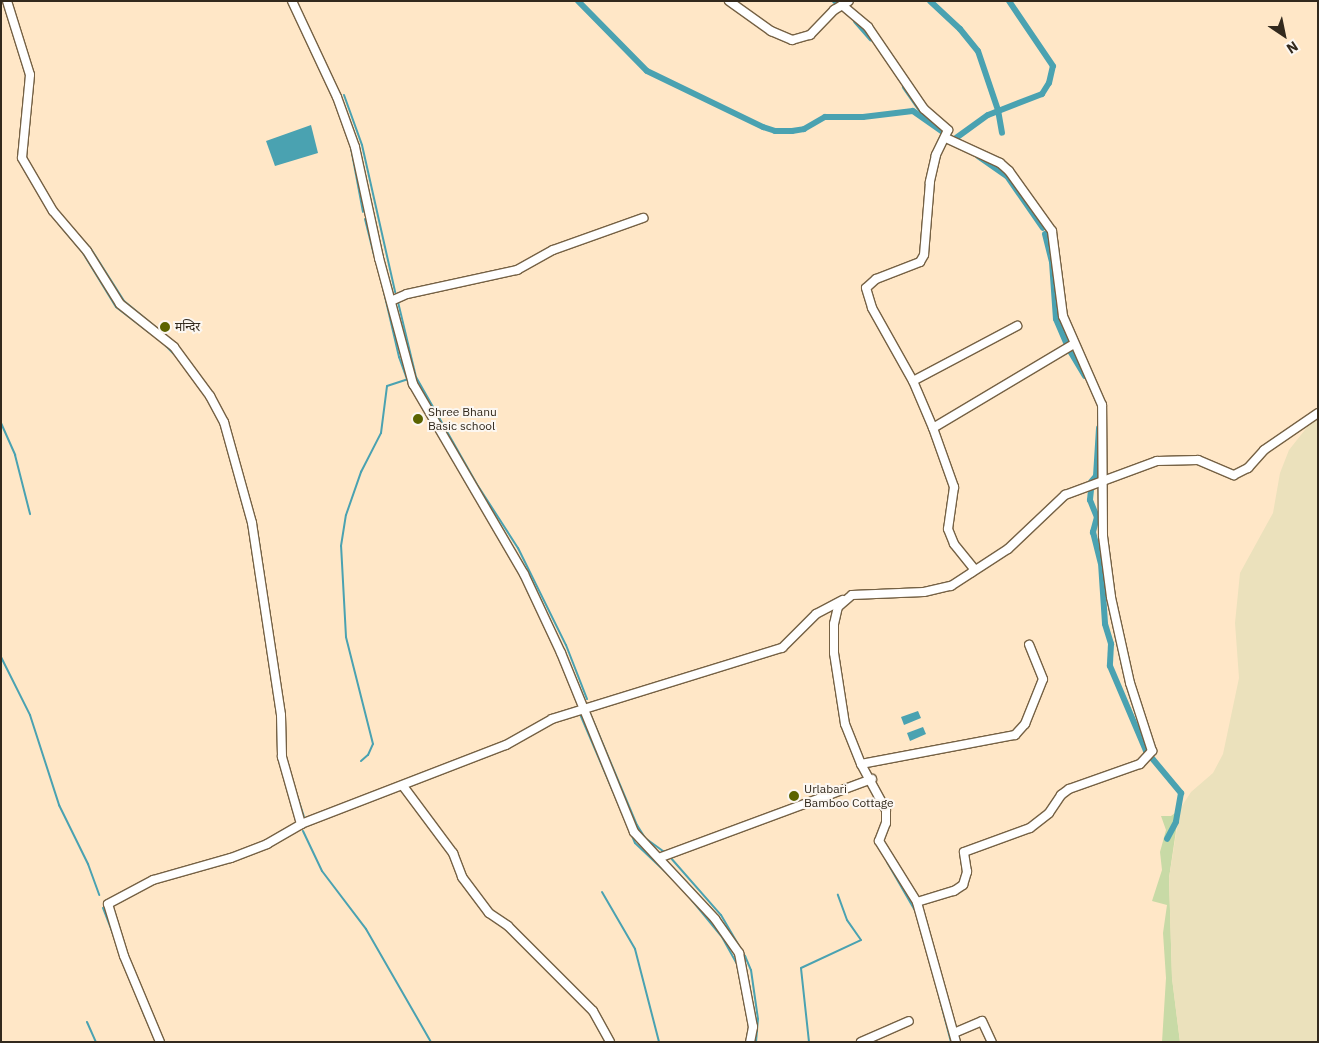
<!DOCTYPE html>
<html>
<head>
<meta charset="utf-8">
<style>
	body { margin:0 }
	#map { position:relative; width:1319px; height:1043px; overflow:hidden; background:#ffe7c7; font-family:"IBM Plex Sans","Noto Sans Devanagari",sans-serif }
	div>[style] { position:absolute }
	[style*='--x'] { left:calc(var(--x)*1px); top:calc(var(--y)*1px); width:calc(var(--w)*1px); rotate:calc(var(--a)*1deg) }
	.green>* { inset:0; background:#c8daa6 }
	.sand>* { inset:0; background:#ebe1bc }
	.water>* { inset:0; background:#4aa2b1 }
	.stream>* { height:2px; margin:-1px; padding:0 1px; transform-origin:1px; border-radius:1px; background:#4aa2b1 }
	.canal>* { height:6px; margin:-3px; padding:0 3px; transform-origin:3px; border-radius:3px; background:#4aa2b1 }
	.roads { filter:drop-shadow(1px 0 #756144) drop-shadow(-1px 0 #756144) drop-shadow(0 1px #756144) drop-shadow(0 -1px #756144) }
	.minor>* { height:8px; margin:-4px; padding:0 4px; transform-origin:4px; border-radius:4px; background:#fff }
	.dots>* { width:14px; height:14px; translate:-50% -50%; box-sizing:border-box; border:2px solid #fcf7f1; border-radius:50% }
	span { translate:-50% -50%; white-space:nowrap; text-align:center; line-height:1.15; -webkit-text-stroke:4px #fcf7f1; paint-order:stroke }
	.poi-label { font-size:12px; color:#32291d }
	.left { translate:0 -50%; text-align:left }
	.frame { position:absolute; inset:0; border:2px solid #32291d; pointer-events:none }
	.north { position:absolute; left:1259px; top:10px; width:50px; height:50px; -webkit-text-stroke:4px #fcf7f1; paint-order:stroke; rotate:146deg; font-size:14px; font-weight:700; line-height:20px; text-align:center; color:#32291d }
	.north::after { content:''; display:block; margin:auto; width:18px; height:22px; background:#32291d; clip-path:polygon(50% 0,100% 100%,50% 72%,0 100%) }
</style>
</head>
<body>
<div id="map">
	<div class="green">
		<div style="clip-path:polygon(1179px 810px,1169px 878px,1172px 978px,1180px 1042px,1162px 1042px,1166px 978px,1163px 933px,1167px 905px,1152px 901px,1162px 870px,1160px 852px,1166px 830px,1161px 816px,1171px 816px)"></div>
	</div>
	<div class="sand">
		<div style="clip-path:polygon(1318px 419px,1318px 1042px,1180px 1042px,1172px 978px,1169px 878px,1180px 809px,1191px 792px,1213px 773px,1223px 754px,1239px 678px,1235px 623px,1240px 573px,1273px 513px,1280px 473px,1289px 450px,1308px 426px)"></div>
	</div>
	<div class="water">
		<div style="clip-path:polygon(311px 125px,318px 153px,275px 166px,266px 141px)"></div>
		<div style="clip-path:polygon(918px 711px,921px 718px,904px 725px,901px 717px)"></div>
		<div style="clip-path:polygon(923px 727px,926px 734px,910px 741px,907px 733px)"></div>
	</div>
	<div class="stream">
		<div style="--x:344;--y:95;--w:53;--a:70.2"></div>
		<div style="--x:362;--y:145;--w:151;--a:77.3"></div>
		<div style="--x:351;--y:148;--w:65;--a:79.4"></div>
		<div style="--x:365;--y:219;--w:36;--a:76"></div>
		<div style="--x:58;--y:223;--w:39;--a:50"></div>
		<div style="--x:83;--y:253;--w:63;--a:58.6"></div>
		<div style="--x:116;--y:307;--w:43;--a:37.4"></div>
		<div style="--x:74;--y:230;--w:25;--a:48"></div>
		<div style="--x:91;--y:249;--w:62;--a:57.6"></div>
		<div style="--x:124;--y:301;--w:66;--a:39.5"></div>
		<div style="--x:383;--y:288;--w:71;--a:76.9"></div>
		<div style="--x:399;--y:357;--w:32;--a:70"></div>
		<div style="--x:398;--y:302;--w:77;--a:76.5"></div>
		<div style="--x:416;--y:377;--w:125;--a:60.4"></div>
		<div style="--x:478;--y:486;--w:74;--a:57.2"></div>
		<div style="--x:518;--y:548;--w:108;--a:63.7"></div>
		<div style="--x:566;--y:645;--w:58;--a:68.7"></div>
		<div style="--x:160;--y:340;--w:25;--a:45"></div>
		<div style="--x:187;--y:359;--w:18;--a:52"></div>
		<div style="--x:1;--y:423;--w:35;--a:66"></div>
		<div style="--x:15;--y:455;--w:61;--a:75.7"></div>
		<div style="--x:234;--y:470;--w:40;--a:75.6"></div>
		<div style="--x:464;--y:479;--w:23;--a:59"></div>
		<div style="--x:256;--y:524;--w:53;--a:81.3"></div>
		<div style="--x:259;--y:593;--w:112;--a:81.3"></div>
		<div style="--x:1;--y:657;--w:65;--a:63.4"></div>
		<div style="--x:30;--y:715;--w:95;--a:72.1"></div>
		<div style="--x:59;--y:805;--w:66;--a:63.8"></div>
		<div style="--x:88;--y:864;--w:33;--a:70"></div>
		<div style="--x:589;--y:711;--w:124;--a:67.2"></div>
		<div style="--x:637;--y:825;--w:15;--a:58"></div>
		<div style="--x:645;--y:838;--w:26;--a:36"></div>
		<div style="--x:580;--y:714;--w:140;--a:66.9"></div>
		<div style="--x:635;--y:843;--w:52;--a:43.5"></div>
		<div style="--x:284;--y:715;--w:25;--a:88"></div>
		<div style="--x:361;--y:761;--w:9;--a:-41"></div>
		<div style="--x:368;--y:755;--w:12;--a:-66"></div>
		<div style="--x:373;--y:744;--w:110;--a:-104.2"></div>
		<div style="--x:346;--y:637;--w:91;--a:-93.1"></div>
		<div style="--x:341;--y:546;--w:31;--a:-81"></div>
		<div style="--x:346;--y:515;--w:46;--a:-70.8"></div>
		<div style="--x:361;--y:472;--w:44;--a:-62.9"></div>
		<div style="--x:381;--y:433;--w:47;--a:-82.7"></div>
		<div style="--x:387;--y:386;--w:20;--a:-18"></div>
		<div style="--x:293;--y:783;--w:35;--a:72"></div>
		<div style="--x:303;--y:831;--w:44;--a:64.6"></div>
		<div style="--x:322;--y:871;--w:73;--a:52.8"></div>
		<div style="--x:366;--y:929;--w:130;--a:60.1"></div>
		<div style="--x:670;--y:857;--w:77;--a:48.7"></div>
		<div style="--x:721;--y:915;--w:48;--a:59.7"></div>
		<div style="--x:745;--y:956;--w:15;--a:67"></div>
		<div style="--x:751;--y:970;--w:49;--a:81.9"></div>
		<div style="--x:758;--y:1019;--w:23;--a:95"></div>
		<div style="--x:887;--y:862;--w:60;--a:60"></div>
		<div style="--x:602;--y:892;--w:66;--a:59.9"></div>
		<div style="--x:635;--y:949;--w:96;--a:75.5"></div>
		<div style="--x:686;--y:893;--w:57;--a:50.7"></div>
		<div style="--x:722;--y:937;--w:31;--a:61"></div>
		<div style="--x:103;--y:908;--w:117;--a:68.9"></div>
		<div style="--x:1;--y:926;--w:28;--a:90"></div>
		<div style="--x:939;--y:996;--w:48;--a:75.4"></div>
		<div style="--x:87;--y:1022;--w:22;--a:66"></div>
		<div style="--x:809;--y:1042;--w:74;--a:-96.2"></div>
		<div style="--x:801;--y:968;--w:66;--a:-25"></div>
		<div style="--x:861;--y:940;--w:24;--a:-125"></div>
		<div style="--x:847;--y:920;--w:27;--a:-110"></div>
	</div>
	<div class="canal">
		<div style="--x:578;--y:1;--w:98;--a:45.4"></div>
		<div style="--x:647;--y:71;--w:129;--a:25.8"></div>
		<div style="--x:763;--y:127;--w:13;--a:18"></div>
		<div style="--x:775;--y:131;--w:17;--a:0"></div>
		<div style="--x:792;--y:131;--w:12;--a:-9"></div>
		<div style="--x:804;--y:129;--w:24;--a:-30"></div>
		<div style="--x:825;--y:117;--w:38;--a:0"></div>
		<div style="--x:863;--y:117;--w:50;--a:-6.8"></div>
		<div style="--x:913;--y:111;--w:37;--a:35"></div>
		<div style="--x:835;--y:1;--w:11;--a:45"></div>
		<div style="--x:930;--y:1;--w:41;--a:43"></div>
		<div style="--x:960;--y:29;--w:28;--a:51"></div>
		<div style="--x:978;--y:51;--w:62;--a:71.3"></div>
		<div style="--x:998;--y:110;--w:23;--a:80"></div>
		<div style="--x:856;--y:21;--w:23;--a:49"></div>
		<div style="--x:905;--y:87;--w:35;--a:55"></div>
		<div style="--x:956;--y:138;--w:39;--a:-36"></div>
		<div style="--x:988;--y:115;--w:58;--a:-21.3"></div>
		<div style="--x:1042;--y:94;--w:13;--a:-58"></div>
		<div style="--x:1049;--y:83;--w:17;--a:-77"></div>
		<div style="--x:1053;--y:66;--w:78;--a:-124.1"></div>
		<div style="--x:978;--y:156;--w:35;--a:35"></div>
		<div style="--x:1007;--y:176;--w:63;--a:55.3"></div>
		<div style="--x:1045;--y:234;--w:29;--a:76"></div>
		<div style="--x:1052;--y:262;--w:57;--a:86"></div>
		<div style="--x:1056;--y:319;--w:26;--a:67"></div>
		<div style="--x:1070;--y:351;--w:29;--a:59"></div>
		<div style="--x:1091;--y:482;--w:8;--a:-50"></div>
		<div style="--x:1096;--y:476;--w:48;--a:-86.4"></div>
		<div style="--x:1091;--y:490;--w:10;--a:96"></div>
		<div style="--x:1090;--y:500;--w:18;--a:68"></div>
		<div style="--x:1097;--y:517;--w:16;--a:105"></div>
		<div style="--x:1093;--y:532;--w:32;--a:76"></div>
		<div style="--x:1101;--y:563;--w:61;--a:86.2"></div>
		<div style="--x:1105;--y:624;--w:21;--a:73"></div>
		<div style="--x:1111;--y:644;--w:22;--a:93"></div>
		<div style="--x:1110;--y:666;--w:92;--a:67"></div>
		<div style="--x:1146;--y:751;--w:55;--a:50.2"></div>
		<div style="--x:1181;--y:793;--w:29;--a:100"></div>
		<div style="--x:1176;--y:822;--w:19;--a:118"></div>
	</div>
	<div class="roads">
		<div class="minor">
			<div style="--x:7;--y:1;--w:77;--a:72.7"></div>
			<div style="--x:30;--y:75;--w:83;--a:95.5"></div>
			<div style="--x:22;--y:158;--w:61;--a:59.7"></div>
			<div style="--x:53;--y:211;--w:52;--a:49.6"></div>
			<div style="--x:87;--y:251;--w:62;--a:58.1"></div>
			<div style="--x:120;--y:304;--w:69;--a:38.5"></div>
			<div style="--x:174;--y:347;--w:61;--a:53.7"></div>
			<div style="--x:210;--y:396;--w:30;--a:62"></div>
			<div style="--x:224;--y:422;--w:105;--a:74.5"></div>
			<div style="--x:252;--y:523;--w:194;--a:81.4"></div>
			<div style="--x:281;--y:715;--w:42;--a:88.6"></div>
			<div style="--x:282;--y:757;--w:70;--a:74.2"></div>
			<div style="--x:292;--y:1;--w:106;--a:64.9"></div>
			<div style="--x:337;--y:97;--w:53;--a:70.2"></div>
			<div style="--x:355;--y:147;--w:114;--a:77.8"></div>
			<div style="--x:379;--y:258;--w:131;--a:74.9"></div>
			<div style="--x:413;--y:384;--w:220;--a:59.7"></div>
			<div style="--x:524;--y:574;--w:87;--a:64.9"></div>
			<div style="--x:561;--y:653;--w:193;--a:67.8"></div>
			<div style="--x:634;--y:832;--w:119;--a:47"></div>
			<div style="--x:715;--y:919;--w:42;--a:54.8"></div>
			<div style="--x:739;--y:953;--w:75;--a:79.3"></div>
			<div style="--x:753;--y:1027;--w:15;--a:101"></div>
			<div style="--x:729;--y:1;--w:52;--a:35.5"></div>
			<div style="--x:771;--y:31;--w:23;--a:23"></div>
			<div style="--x:792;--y:40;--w:19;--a:-16"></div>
			<div style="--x:810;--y:35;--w:35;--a:-46"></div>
			<div style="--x:834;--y:10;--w:17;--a:-31"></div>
			<div style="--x:842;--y:5;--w:34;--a:40"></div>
			<div style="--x:868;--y:27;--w:99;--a:55.7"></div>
			<div style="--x:924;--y:109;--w:32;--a:41"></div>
			<div style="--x:948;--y:130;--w:28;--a:116"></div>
			<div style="--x:936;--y:155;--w:28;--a:103"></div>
			<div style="--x:930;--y:182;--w:73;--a:94.7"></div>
			<div style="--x:924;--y:255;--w:8;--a:120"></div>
			<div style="--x:920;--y:262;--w:47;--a:158.9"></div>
			<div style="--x:876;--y:279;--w:13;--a:138"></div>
			<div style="--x:866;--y:288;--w:21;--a:73"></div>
			<div style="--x:872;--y:308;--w:84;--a:60.7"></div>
			<div style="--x:913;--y:381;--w:51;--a:66.9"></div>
			<div style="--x:933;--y:428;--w:63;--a:70.4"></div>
			<div style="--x:954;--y:487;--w:42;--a:98.1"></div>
			<div style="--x:948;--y:529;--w:16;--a:68"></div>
			<div style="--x:954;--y:544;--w:32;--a:51"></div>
			<div style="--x:974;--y:569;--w:4;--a:124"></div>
			<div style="--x:391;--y:301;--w:17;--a:-24"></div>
			<div style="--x:407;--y:294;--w:113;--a:-12.3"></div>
			<div style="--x:517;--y:270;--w:41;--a:-29.1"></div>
			<div style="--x:553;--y:250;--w:96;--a:-19.6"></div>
			<div style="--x:913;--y:381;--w:118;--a:-27.9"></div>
			<div style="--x:933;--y:428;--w:164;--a:-30.8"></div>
			<div style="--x:861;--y:764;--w:157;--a:-10.7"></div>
			<div style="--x:1015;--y:735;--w:15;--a:-48"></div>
			<div style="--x:1025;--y:724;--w:48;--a:-68.2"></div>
			<div style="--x:1043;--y:679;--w:37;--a:-112"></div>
			<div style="--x:403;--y:786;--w:84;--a:53.3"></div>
			<div style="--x:453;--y:853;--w:26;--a:69"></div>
			<div style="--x:462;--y:877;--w:45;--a:53.1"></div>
			<div style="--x:489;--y:913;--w:23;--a:34"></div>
			<div style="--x:508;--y:926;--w:120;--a:45"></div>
			<div style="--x:593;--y:1011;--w:35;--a:61"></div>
			<div style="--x:661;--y:857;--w:225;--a:-20.3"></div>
			<div style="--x:917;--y:902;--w:39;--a:-17"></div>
			<div style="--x:954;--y:891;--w:11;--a:-34"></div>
			<div style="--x:963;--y:885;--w:14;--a:-73"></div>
			<div style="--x:967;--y:872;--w:20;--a:-99"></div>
			<div style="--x:964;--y:852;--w:70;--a:-20"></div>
			<div style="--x:1030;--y:828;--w:24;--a:-38"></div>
			<div style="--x:1049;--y:813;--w:22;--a:-56"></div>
			<div style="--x:1061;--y:795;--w:10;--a:-37"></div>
			<div style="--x:1069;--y:789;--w:75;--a:-19.4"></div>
			<div style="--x:1140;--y:764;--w:18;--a:-47"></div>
			<div style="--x:1152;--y:751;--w:71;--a:-107.9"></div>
			<div style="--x:1130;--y:683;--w:88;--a:-102.5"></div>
			<div style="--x:1111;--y:597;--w:62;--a:-97.5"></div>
			<div style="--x:1103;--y:536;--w:131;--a:-90.4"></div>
			<div style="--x:1102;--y:405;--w:97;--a:-113.7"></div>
			<div style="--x:1063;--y:316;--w:86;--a:-97.4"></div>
			<div style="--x:1052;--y:231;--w:74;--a:-125.6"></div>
			<div style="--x:1009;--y:171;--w:12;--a:-138"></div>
			<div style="--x:1000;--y:163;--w:60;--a:-155.2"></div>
			<div style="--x:954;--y:1033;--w:30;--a:-23"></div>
			<div style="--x:982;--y:1021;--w:23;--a:65"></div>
			<div style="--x:160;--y:1042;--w:93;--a:-112.7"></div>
			<div style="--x:124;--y:956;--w:54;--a:-107.1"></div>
			<div style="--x:108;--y:904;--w:51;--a:-28.1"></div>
			<div style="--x:153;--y:880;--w:81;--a:-15.8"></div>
			<div style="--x:231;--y:858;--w:39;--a:-21"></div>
			<div style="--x:267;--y:844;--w:39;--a:-30"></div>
			<div style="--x:301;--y:824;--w:220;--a:-21.1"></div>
			<div style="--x:506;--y:745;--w:53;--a:-29.5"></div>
			<div style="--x:552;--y:719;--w:241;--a:-17.2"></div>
			<div style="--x:782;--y:648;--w:48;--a:-45"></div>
			<div style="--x:816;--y:614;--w:30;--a:-28"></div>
			<div style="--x:861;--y:1042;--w:52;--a:-23.6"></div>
			<div style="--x:956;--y:1042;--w:145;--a:-105.6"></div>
			<div style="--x:917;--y:902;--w:72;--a:-121.9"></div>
			<div style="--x:879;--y:841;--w:19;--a:-69"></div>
			<div style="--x:886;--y:823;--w:13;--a:-90"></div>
			<div style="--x:886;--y:810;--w:52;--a:-118.5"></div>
			<div style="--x:861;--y:764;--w:43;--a:-111.8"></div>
			<div style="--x:845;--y:724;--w:72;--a:-98.8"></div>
			<div style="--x:834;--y:653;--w:29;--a:-90"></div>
			<div style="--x:834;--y:624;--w:17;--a:-77"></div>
			<div style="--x:838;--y:607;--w:18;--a:-41"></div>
			<div style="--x:852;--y:595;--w:72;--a:-2.4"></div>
			<div style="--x:924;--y:592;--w:28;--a:-13"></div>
			<div style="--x:951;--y:586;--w:68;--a:-33"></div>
			<div style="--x:1008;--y:549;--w:79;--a:-43.5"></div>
			<div style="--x:1065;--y:495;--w:98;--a:-20.3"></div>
			<div style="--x:1157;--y:461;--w:41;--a:-1.4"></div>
			<div style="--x:1198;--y:460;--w:39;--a:23"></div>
			<div style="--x:1234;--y:475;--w:16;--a:-27"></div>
			<div style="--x:1248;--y:468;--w:24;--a:-48"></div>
			<div style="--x:1264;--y:450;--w:65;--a:-34.4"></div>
		</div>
	</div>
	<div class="dots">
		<div style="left:165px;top:327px;background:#5b6300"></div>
		<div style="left:418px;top:419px;background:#5b6300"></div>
		<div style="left:794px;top:796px;background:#5b6300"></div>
	</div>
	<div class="poi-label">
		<span class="left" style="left:175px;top:327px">मन्दिर</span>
		<span class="left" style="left:428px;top:419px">Shree Bhanu<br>Basic school</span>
		<span class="left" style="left:804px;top:796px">Urlabari<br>Bamboo Cottage</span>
	</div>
	<div class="frame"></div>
	<div class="north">N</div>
</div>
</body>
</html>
